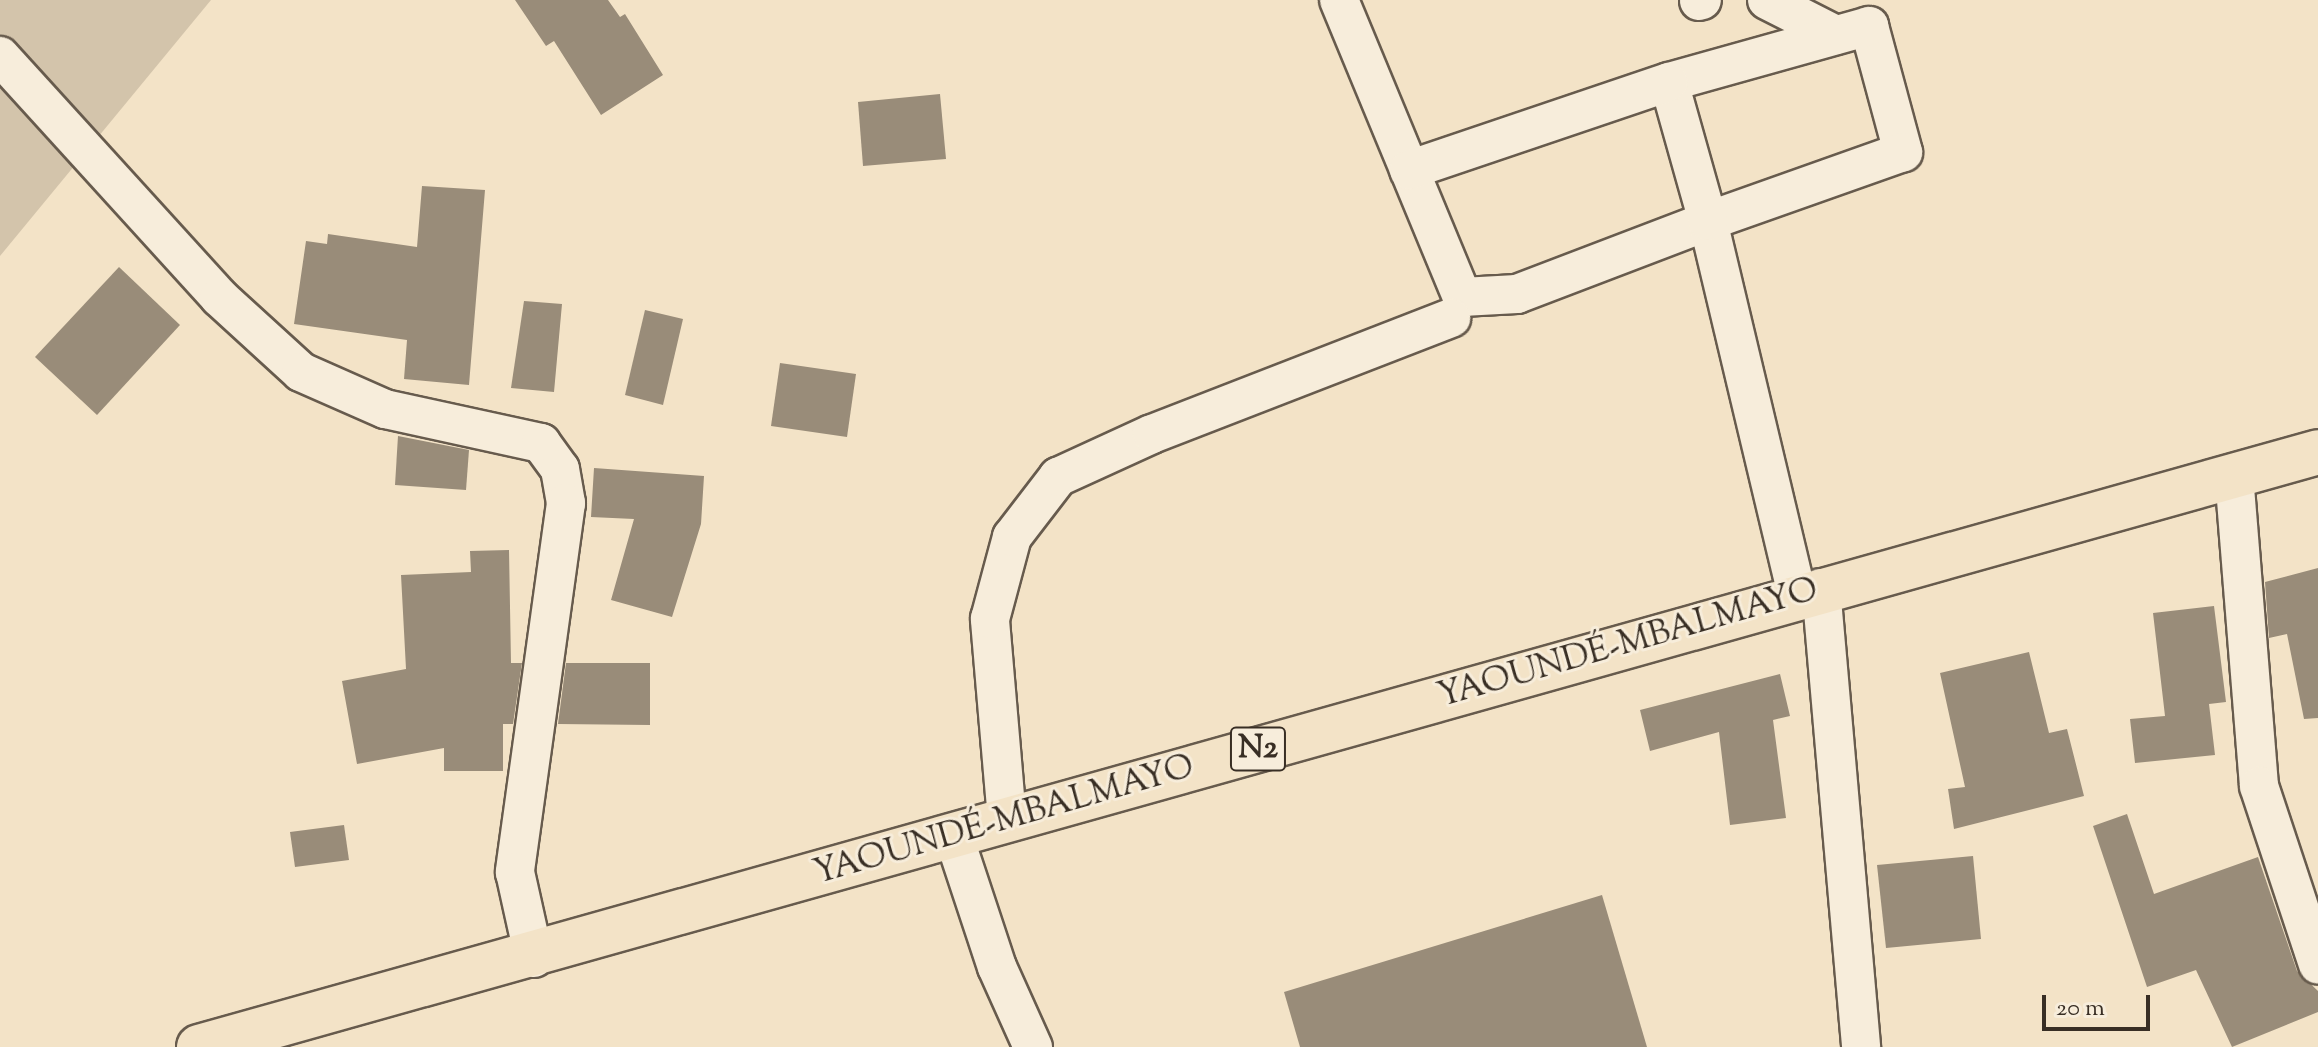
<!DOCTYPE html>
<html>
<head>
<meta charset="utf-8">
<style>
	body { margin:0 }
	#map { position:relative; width:2318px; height:1047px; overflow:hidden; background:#f3e3c7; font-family:"Sorts Mill Goudy",serif }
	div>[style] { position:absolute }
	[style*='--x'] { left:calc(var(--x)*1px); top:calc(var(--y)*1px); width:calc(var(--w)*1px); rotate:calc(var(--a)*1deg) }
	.green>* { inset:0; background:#d3c4ab }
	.building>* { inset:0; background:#998c79 }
	.roads { filter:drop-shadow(2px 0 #675b4d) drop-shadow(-2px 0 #675b4d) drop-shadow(0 2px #675b4d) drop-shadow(0 -2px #675b4d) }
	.minor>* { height:38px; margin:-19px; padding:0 19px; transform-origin:19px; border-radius:19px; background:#f7eddb }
	.trunk>* { height:44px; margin:-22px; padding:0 22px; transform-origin:22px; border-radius:22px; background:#f3e3c7 }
	span { translate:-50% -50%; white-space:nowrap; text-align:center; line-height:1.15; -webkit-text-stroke:6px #f7eddb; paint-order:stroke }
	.shield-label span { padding:2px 6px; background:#f7eddb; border:2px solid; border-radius:6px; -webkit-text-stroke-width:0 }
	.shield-label { font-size:32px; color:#382e24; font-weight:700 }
	.street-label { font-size:34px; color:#382e24 }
	.scale { position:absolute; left:2042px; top:995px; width:108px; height:36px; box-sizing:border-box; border:4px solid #382e24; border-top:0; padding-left:10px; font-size:24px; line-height:28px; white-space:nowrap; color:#382e24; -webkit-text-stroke:6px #f7eddb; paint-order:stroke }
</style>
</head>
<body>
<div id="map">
	<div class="green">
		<div style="clip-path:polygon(0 0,211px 0,0 256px)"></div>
	</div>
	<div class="building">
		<div style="clip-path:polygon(515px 0,608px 0,620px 17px,625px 14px,663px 75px,601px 115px,554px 41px,546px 46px)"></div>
		<div style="clip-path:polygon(940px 94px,946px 159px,863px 166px,858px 102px)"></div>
		<div style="clip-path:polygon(422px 186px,485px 190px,469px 385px,404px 379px,407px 340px,294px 324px,306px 241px,327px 244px,328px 234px,417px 247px)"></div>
		<div style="clip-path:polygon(119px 267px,180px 325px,97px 415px,35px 357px)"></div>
		<div style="clip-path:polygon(524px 301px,562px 304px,554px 392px,511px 388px)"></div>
		<div style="clip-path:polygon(645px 310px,683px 319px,663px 405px,625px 395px)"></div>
		<div style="clip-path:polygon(780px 363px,856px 374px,847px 437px,771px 426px)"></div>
		<div style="clip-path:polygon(398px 436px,469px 450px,466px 490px,395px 485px)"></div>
		<div style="clip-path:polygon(594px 468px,704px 476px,701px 524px,672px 617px,611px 600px,634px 519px,591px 517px)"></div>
		<div style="clip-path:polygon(509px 550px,511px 663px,522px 663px,513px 724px,503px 724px,503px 771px,444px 771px,444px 748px,357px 764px,342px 681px,406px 669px,401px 575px,471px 572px,470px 551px)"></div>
		<div style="clip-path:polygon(2318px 568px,2318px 718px,2304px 719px,2287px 634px,2269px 638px,2265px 582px)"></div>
		<div style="clip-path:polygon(2214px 606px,2226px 702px,2209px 704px,2215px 755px,2135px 763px,2130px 719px,2165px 716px,2153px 613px)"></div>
		<div style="clip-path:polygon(2029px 652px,2049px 733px,2067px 729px,2084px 796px,1954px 829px,1948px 789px,1965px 787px,1940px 673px)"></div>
		<div style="clip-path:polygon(566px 663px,650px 663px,650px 725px,558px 724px)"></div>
		<div style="clip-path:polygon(1780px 674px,1790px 716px,1773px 720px,1786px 818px,1730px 825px,1719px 732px,1650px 751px,1640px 710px)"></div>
		<div style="clip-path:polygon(2127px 814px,2154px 894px,2258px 857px,2297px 971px,2318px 991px,2318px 1012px,2232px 1047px,2196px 970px,2147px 987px,2093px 826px)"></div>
		<div style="clip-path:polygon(344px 825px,349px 860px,295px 867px,290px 832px)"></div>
		<div style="clip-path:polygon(1973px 856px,1981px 939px,1886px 948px,1877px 865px)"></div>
		<div style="clip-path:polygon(1602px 895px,1647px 1047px,1300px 1047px,1284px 992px)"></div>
	</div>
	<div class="roads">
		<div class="minor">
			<div style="--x:1339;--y:0;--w:321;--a:67.5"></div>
			<div style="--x:1462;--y:297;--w:55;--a:-3.1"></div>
			<div style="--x:1517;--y:294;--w:204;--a:-20.9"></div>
			<div style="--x:1708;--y:221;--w:384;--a:76.6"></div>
			<div style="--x:1767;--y:0;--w:77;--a:26.9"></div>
			<div style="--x:1699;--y:1;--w:3;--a:-18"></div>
			<div style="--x:1869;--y:26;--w:131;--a:74.9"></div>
			<div style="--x:1903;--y:152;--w:207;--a:160.5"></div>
			<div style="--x:1708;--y:221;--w:144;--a:-105.7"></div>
			<div style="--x:1669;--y:82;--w:208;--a:-15.6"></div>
			<div style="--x:0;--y:56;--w:326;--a:47.7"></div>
			<div style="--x:219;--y:297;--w:111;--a:42.4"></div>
			<div style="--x:301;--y:372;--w:92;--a:23.8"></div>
			<div style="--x:385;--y:409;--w:160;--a:12.3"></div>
			<div style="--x:541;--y:443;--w:32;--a:54"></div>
			<div style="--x:560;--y:469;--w:35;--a:80"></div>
			<div style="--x:566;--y:503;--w:373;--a:97.9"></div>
			<div style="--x:515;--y:872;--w:88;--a:77.5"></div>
			<div style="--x:1409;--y:170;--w:274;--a:-18.7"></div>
			<div style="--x:2234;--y:475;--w:312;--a:85.4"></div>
			<div style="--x:2259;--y:786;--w:188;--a:71.7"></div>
			<div style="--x:1821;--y:588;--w:461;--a:85"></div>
			<div style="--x:1007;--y:819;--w:201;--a:-94.9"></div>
			<div style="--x:990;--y:619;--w:85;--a:-75"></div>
			<div style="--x:1012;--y:537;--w:76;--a:-52.5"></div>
			<div style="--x:1058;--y:477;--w:103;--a:-24.6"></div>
			<div style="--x:1152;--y:434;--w:321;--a:-21.2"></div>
			<div style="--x:953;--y:834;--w:140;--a:71.7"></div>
			<div style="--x:997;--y:967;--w:88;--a:65.8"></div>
		</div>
		<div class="trunk">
			<div style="--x:199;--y:1047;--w:2201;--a:-15.68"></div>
		</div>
	</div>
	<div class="shield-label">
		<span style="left:1258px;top:749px">N2</span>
	</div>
	<div class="street-label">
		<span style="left:1628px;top:644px;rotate:-16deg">YAOUNDÉ-MBALMAYO</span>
		<span style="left:1004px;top:821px;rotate:-16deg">YAOUNDÉ-MBALMAYO</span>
	</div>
	<div class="scale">20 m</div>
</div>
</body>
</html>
